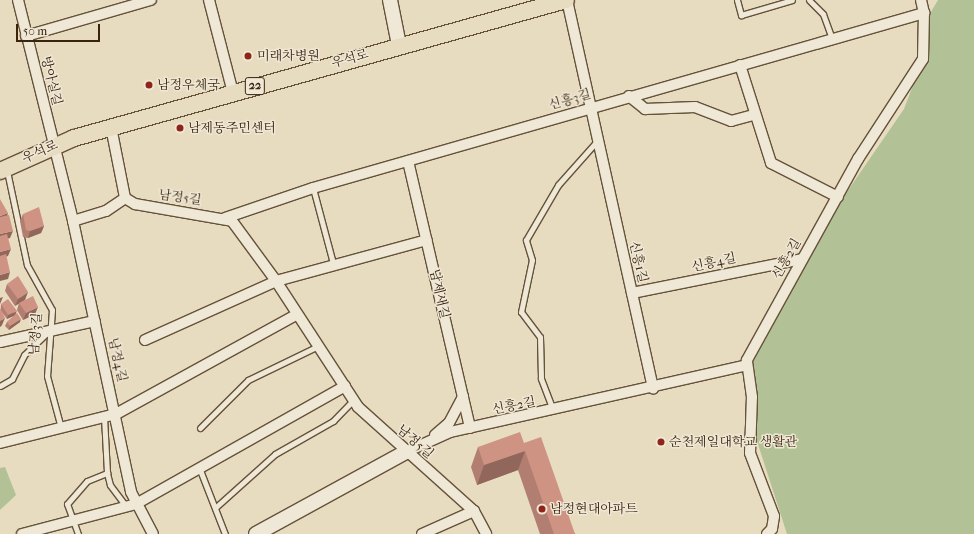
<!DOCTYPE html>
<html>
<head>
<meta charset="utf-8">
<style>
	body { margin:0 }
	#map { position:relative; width:974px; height:534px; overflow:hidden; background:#e7dbc0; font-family:"IM FELL French Canon","Noto Serif KR",serif }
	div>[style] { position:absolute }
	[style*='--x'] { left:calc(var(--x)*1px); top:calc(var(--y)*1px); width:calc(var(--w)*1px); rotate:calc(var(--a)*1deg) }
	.green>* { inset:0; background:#b2c196 }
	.roads { filter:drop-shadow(1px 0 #655239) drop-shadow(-1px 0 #655239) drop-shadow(0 1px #655239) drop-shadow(0 -1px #655239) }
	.lane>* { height:5px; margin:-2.5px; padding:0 2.5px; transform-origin:2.5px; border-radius:2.5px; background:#efe8d6 }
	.street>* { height:10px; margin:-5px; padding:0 5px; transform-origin:5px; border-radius:5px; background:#efe8d6 }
	.secondary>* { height:14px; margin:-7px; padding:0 7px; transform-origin:7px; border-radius:7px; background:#efe8d6 }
	.primary>* { height:16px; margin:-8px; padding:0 8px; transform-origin:8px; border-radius:8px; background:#e7dbc0 }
	.wall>* { inset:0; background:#b27e72 }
	.shaded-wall>* { inset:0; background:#91675c }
	.building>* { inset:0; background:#cf9384 }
	.dots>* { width:11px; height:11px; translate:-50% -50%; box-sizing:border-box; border:2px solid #efe8d6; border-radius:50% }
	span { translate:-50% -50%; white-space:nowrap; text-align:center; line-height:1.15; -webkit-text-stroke:3px #efe8d6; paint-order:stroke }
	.shield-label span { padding:1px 3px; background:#efe8d6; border:1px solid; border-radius:3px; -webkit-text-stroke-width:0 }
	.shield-label { font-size:12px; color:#3a240c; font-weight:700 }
	.poi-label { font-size:13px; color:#3a240c }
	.left { translate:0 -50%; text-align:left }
	.street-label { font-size:13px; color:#3a240c }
	.scale { position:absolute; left:16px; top:24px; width:84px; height:18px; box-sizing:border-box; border:2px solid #3a240c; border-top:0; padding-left:5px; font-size:12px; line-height:14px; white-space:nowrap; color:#3a240c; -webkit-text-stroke:3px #efe8d6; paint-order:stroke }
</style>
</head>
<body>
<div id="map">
	<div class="green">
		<div style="clip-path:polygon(938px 0,974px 0,974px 534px,787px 534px,756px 438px,753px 362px,842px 199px,904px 109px,923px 59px,925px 22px)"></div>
		<div style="clip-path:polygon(5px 467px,16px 495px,0 510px,0 468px)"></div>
	</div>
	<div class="roads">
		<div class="lane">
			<div style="--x:737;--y:0;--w:16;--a:75"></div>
			<div style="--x:741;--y:15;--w:53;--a:-16.4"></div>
			<div style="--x:809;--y:0;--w:20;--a:45"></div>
			<div style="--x:823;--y:14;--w:27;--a:70"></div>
			<div style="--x:7;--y:171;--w:96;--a:78"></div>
			<div style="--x:27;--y:265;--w:51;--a:60.9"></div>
			<div style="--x:52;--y:310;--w:66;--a:94.3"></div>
			<div style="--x:47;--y:376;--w:54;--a:74.9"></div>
			<div style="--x:313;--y:188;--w:78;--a:75.1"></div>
			<div style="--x:0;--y:386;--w:14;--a:-30"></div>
			<div style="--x:12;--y:379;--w:27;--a:-63"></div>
			<div style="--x:24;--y:355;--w:32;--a:-44"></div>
			<div style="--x:553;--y:410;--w:34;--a:-111"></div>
			<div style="--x:541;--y:378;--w:41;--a:-91.4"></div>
			<div style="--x:540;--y:337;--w:31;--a:-127"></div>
			<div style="--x:521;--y:312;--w:53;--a:-78.1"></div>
			<div style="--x:532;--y:260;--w:21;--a:-107"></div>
			<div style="--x:526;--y:240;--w:64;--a:-59.8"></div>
			<div style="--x:558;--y:185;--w:59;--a:-48.4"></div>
			<div style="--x:104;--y:417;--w:56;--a:86.9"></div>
			<div style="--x:107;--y:473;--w:12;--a:76"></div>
			<div style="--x:110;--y:485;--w:26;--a:53"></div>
			<div style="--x:200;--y:428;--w:68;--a:-45"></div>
			<div style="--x:248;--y:380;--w:78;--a:-25.9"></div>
			<div style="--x:200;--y:470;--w:69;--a:68.7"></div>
			<div style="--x:216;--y:507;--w:79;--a:-41.9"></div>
			<div style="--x:275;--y:454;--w:67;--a:-29.6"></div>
			<div style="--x:333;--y:421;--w:29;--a:-46"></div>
			<div style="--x:78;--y:534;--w:32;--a:-110"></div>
			<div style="--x:67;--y:504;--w:30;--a:-49"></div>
			<div style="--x:87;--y:481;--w:22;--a:-22"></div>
		</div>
		<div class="street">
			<div style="--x:18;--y:0;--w:228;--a:76"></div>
			<div style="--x:73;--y:221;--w:277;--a:77.9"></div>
			<div style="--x:131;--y:492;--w:47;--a:62.4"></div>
			<div style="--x:209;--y:0;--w:96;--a:75.5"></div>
			<div style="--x:567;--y:0;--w:398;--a:77.5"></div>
			<div style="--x:26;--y:36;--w:130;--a:-16.1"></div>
			<div style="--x:740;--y:65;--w:103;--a:72.4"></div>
			<div style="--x:771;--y:163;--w:75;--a:26.9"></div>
			<div style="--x:629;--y:96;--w:21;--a:39"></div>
			<div style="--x:645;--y:109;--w:50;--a:-2.3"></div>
			<div style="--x:695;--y:107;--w:39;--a:21"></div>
			<div style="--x:731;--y:121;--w:24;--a:-15"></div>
			<div style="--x:111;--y:127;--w:72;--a:78.8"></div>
			<div style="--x:125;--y:198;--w:12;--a:31"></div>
			<div style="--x:135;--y:204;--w:98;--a:9.9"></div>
			<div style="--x:232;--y:221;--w:74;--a:53.7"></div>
			<div style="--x:276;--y:281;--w:150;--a:56.9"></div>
			<div style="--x:358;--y:407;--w:156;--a:41.9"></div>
			<div style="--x:474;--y:511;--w:26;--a:62"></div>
			<div style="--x:408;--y:161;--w:274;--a:76.9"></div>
			<div style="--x:225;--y:218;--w:93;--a:-18.8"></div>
			<div style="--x:313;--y:188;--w:636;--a:-15.98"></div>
			<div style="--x:924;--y:13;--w:13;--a:-103"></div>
			<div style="--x:73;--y:221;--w:34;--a:-17"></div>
			<div style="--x:106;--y:211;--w:23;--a:-34"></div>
			<div style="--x:632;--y:293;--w:173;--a:-11.3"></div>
			<div style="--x:145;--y:340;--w:144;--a:-24.2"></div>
			<div style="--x:276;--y:281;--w:156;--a:-15.2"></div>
			<div style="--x:0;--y:342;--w:97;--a:-12.5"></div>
			<div style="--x:435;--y:435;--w:18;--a:-41"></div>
			<div style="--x:449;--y:423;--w:30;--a:-62"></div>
			<div style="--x:0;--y:443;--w:120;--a:-14"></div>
			<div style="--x:116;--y:414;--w:205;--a:-28.8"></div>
			<div style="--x:406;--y:452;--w:48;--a:-24.4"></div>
			<div style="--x:450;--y:432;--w:304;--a:-12.7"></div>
			<div style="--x:22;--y:534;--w:118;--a:-14.7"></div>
			<div style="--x:136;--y:504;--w:240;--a:-29.4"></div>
			<div style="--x:422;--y:534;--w:57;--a:-23.9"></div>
			<div style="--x:767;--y:534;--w:7;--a:-45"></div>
			<div style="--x:772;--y:529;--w:13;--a:-81"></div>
			<div style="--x:774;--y:516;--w:67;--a:-110.9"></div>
			<div style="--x:750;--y:453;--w:56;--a:-88"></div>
			<div style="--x:752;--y:397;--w:37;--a:-98"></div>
			<div style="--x:747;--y:360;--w:230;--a:-61.1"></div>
			<div style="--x:858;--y:159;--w:119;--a:-57"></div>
			<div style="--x:923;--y:59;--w:46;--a:-88.8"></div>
		</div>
		<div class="secondary">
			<div style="--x:390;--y:0;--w:46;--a:78.7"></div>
			<div style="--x:256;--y:534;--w:171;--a:-28.7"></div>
		</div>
		<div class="primary">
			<div style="--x:0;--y:171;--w:81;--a:-24"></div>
			<div style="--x:74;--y:138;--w:511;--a:-15.67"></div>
		</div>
	</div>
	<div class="wall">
		<div style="clip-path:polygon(23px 214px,44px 226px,41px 233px,28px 238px,23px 237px,20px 221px)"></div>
		<div style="clip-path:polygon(7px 284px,25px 300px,22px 301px,35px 314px,23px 320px,17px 310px,19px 303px,15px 306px,5px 291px)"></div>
		<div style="clip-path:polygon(1px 304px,16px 314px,20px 322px,9px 330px,5px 326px,7px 322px,14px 316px,7px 319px,1px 311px,2px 325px,0 327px)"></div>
		<div style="clip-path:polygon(524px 443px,575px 534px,540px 534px,518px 470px,477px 485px,471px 467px,478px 447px)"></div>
	</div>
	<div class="shaded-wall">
		<div style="clip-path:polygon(8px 213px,6px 221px,0 222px,0 216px)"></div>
		<div style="clip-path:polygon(44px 226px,41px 233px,28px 238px,30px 231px)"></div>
		<div style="clip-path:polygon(13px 231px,10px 238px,0 241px,0 234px)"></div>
		<div style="clip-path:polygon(11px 249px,8px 256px,0 259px,0 252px)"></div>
		<div style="clip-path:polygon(10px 272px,8px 279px,0 281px,0 275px)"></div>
		<div style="clip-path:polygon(28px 292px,25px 300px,15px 306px,18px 299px)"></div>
		<div style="clip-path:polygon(3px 297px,0 304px,0 298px)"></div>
		<div style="clip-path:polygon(38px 307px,35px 314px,23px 320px,26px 313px)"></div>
		<div style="clip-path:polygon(17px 311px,15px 315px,7px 319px,8px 315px)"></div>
		<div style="clip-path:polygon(5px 318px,2px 325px,0 327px,0 321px)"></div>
		<div style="clip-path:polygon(21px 319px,20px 322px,9px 330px,10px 326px)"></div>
		<div style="clip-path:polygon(525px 451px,518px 470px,477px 485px,484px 465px)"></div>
	</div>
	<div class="building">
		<div style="clip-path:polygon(0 199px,8px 213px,0 216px)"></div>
		<div style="clip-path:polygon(39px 207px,44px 226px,30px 231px,26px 230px,23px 214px)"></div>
		<div style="clip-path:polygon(9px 215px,13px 231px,0 234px,0 217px)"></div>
		<div style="clip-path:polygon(7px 234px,11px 249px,0 252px,0 236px)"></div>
		<div style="clip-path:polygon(6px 254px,10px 272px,0 275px,0 256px)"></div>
		<div style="clip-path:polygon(18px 276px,28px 292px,18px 299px,7px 284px)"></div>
		<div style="clip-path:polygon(33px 296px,38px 307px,26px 313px,19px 303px)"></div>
		<div style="clip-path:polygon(8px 299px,17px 311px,8px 315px,1px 304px)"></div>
		<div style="clip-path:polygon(0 308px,5px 318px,0 321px)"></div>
		<div style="clip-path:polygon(17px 313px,21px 319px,10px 326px,7px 322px)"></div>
		<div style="clip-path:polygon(520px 432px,524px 443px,541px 437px,575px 534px,554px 534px,525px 451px,484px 465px,478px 447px)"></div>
	</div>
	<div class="dots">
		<div style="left:248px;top:56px;background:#8f2418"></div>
		<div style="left:149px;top:85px;background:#8f2418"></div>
		<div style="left:180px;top:128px;background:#8f2418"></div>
		<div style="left:661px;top:442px;background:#8f2418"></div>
		<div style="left:542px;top:509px;background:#8f2418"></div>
	</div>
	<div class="shield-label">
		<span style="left:255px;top:86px">22</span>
	</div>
	<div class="poi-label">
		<span class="left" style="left:257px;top:56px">미래차병원</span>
		<span class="left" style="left:157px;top:85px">남정우체국</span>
		<span class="left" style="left:188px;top:128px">남제동주민센터</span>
		<span class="left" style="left:669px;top:442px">순천제일대학교 생활관</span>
		<span class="left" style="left:550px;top:509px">남정현대아파트</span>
	</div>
	<div class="street-label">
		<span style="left:350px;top:59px;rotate:-16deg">우석로</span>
		<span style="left:51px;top:81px;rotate:76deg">방아실길</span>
		<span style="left:570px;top:100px;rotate:-16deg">신흥3길</span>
		<span style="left:40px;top:152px;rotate:-24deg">우석로</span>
		<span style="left:180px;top:198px;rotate:8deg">남정5길</span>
		<span style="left:787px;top:259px;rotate:-60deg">신흥2길</span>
		<span style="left:638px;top:262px;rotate:77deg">신흥1길</span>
		<span style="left:714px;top:263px;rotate:-12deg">신흥4길</span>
		<span style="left:439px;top:294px;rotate:77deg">남제새길</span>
		<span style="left:36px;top:334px;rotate:-85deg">남정3길</span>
		<span style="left:117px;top:360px;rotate:77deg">남정4길</span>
		<span style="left:514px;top:406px;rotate:-11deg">신흥2길</span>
		<span style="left:415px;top:442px;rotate:41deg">남정5길</span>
	</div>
	<div class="scale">50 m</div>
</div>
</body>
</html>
